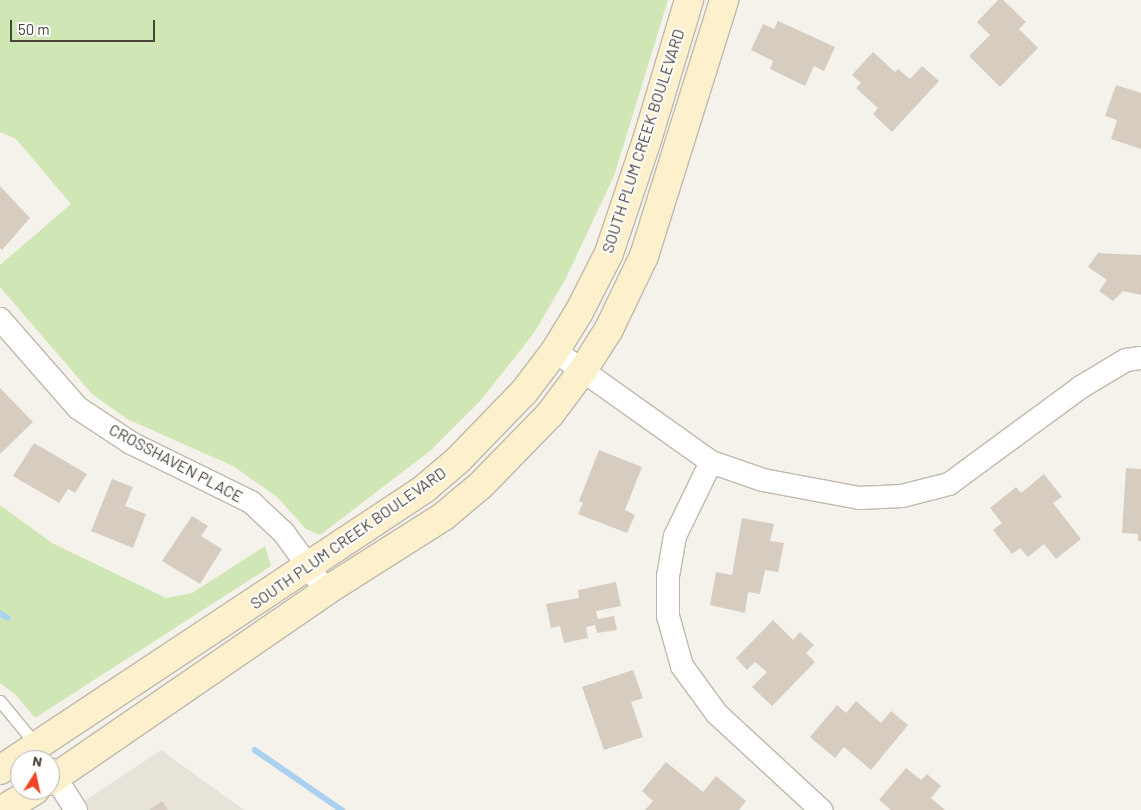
<!DOCTYPE html>
<html>
<head>
<meta charset="utf-8">
<style>
	body { margin:0 }
	#map { position:relative; width:1141px; height:810px; overflow:hidden; background:#f5f2eb; font-family:Barlow,sans-serif }
	div>[style] { position:absolute }
	[style*='--x'] { left:calc(var(--x)*1px); top:calc(var(--y)*1px); width:calc(var(--w)*1px); rotate:calc(var(--a)*1deg) }
	.residential>* { inset:0; background:#e8e3d9 }
	.green>* { inset:0; background:#d0e7b5 }
	.stream>* { height:5.5px; margin:-2.75px; padding:0 2.75px; transform-origin:2.75px; border-radius:2.75px; background:#aad2ee }
	.building>* { inset:0; background:#d6cdc0 }
	.roads { filter:drop-shadow(1px 0 #c0b9ad) drop-shadow(-1px 0 #c0b9ad) drop-shadow(0 1px #c0b9ad) drop-shadow(0 -1px #c0b9ad) }
	.lane>* { height:11px; margin:-5.5px; padding:0 5.5px; transform-origin:5.5px; border-radius:5.5px; background:#fff }
	.street>* { height:22px; margin:-11px; padding:0 11px; transform-origin:11px; border-radius:11px; background:#fff }
	.secondary>* { height:28px; margin:-14px; padding:0 14px; transform-origin:14px; border-radius:14px; background:#fdf1cd }
	span { translate:-50% -50%; white-space:nowrap; text-align:center; line-height:1.15; -webkit-text-stroke:4px #fff; paint-order:stroke }
	.street-label { font-size:16px; color:#494239 }
	.north { position:absolute; left:10px; top:750px; width:50px; height:50px; box-sizing:border-box; background:#fff; border:1px solid #b6b3b0; border-radius:50%; rotate:10deg; font-size:14px; font-weight:700; line-height:20px; text-align:center; color:#494239 }
	.north::after { content:''; display:block; margin:auto; width:18px; height:22px; background:#f24425; clip-path:polygon(50% 0,100% 100%,50% 72%,0 100%) }
	.scale { position:absolute; left:10px; top:20px; width:145px; height:22px; box-sizing:border-box; border:2px solid #494239; border-top:0; padding-left:6px; font-size:15px; line-height:18px; white-space:nowrap; color:#494239; -webkit-text-stroke:4px #fff; paint-order:stroke }
</style>
</head>
<body>
<div id="map">
	<div class="residential">
		<div style="clip-path:polygon(161px 750px,244px 810px,71px 810px)"></div>
	</div>
	<div class="green">
		<div style="clip-path:polygon(0 0,668px 0,614px 176px,566px 278px,534px 333px,480px 401px,430px 451px,320px 535px,306px 529px,277px 497px,233px 466px,127px 419px,92px 394px,0 287px,0 265px,71px 204px,16px 139px,0 132px)"></div>
		<div style="clip-path:polygon(0 505px,52px 543px,166px 598px,192px 593px,265px 546px,271px 566px,35px 718px,16px 695px,0 683px)"></div>
	</div>
	<div class="stream">
		<div style="--x:0;--y:613;--w:9;--a:32"></div>
		<div style="--x:255;--y:750;--w:106;--a:34.6"></div>
	</div>
	<div class="building">
		<div style="clip-path:polygon(998px 0,1003px 0,1026px 22px,1019px 29px,1038px 48px,1000px 87px,969px 56px,990px 35px,977px 22px)"></div>
		<div style="clip-path:polygon(778px 21px,835px 47px,824px 71px,814px 66px,805px 86px,770px 69px,773px 61px,751px 50px,763px 24px,774px 29px)"></div>
		<div style="clip-path:polygon(873px 52px,895px 72px,898px 69px,910px 79px,922px 66px,939px 81px,892px 132px,873px 114px,878px 108px,856px 88px,861px 83px,852px 75px)"></div>
		<div style="clip-path:polygon(1116px 85px,1141px 93px,1141px 149px,1111px 139px,1117px 120px,1105px 116px)"></div>
		<div style="clip-path:polygon(0 186px,30px 218px,2px 250px,0 248px)"></div>
		<div style="clip-path:polygon(1098px 253px,1141px 255px,1141px 295px,1123px 291px,1113px 301px,1099px 291px,1107px 280px,1088px 267px)"></div>
		<div style="clip-path:polygon(0 388px,33px 422px,0 454px)"></div>
		<div style="clip-path:polygon(34px 443px,87px 474px,75px 493px,68px 489px,59px 503px,13px 476px)"></div>
		<div style="clip-path:polygon(599px 450px,642px 467px,625px 510px,635px 515px,627px 533px,578px 514px,583px 503px,579px 501px)"></div>
		<div style="clip-path:polygon(1126px 468px,1141px 469px,1141px 541px,1138px 541px,1138px 534px,1122px 533px)"></div>
		<div style="clip-path:polygon(1044px 474px,1062px 497px,1053px 503px,1081px 539px,1056px 559px,1044px 544px,1028px 557px,1020px 548px,1012px 554px,993px 530px,1002px 523px,990px 508px,1016px 487px,1021px 493px)"></div>
		<div style="clip-path:polygon(112px 479px,133px 487px,125px 506px,146px 514px,133px 548px,91px 531px)"></div>
		<div style="clip-path:polygon(192px 516px,208px 526px,201px 536px,222px 549px,200px 584px,162px 561px)"></div>
		<div style="clip-path:polygon(742px 518px,774px 524px,770px 541px,784px 543px,778px 572px,765px 570px,760px 594px,748px 592px,745px 613px,710px 605px,716px 572px,732px 575px)"></div>
		<div style="clip-path:polygon(616px 582px,621px 606px,596px 611px,598px 619px,614px 616px,617px 630px,597px 633px,595px 625px,586px 627px,588px 638px,564px 643px,560px 626px,551px 628px,546px 604px,579px 598px,578px 590px)"></div>
		<div style="clip-path:polygon(773px 620px,793px 640px,800px 632px,814px 645px,806px 653px,815px 662px,772px 706px,752px 687px,767px 672px,755px 662px,747px 670px,736px 658px)"></div>
		<div style="clip-path:polygon(633px 670px,643px 698px,631px 702px,643px 737px,604px 750px,582px 687px)"></div>
		<div style="clip-path:polygon(856px 701px,881px 723px,891px 711px,908px 725px,871px 770px,844px 747px,835px 758px,810px 737px,837px 705px,846px 713px)"></div>
		<div style="clip-path:polygon(666px 762px,703px 792px,716px 776px,746px 801px,739px 810px,645px 810px,653px 801px,642px 791px)"></div>
		<div style="clip-path:polygon(906px 768px,921px 780px,927px 774px,941px 786px,931px 798px,945px 810px,891px 810px,879px 800px)"></div>
		<div style="clip-path:polygon(162px 801px,168px 810px,149px 810px)"></div>
	</div>
	<div class="roads">
		<div class="lane">
			<div style="--x:0;--y:701;--w:58;--a:50.6"></div>
		</div>
		<div class="street">
			<div style="--x:0;--y:319;--w:118;--a:48.8"></div>
			<div style="--x:78;--y:408;--w:64;--a:33.4"></div>
			<div style="--x:131;--y:443;--w:134;--a:26.2"></div>
			<div style="--x:251;--y:502;--w:45;--a:43.2"></div>
			<div style="--x:284;--y:533;--w:72;--a:54.1"></div>
			<div style="--x:555;--y:351;--w:191;--a:35.4"></div>
			<div style="--x:711;--y:462;--w:55;--a:19.1"></div>
			<div style="--x:763;--y:480;--w:98;--a:10.6"></div>
			<div style="--x:859;--y:498;--w:43;--a:-2.7"></div>
			<div style="--x:902;--y:496;--w:49;--a:-14.3"></div>
			<div style="--x:949;--y:484;--w:164;--a:-36.3"></div>
			<div style="--x:1081;--y:387;--w:52;--a:-31"></div>
			<div style="--x:1126;--y:360;--w:15;--a:-8"></div>
			<div style="--x:711;--y:462;--w:82;--a:115.9"></div>
			<div style="--x:675;--y:536;--w:41;--a:99.9"></div>
			<div style="--x:668;--y:576;--w:40;--a:90"></div>
			<div style="--x:668;--y:616;--w:52;--a:74.4"></div>
			<div style="--x:682;--y:666;--w:59;--a:53.9"></div>
			<div style="--x:717;--y:714;--w:142;--a:42.7"></div>
			<div style="--x:50;--y:769;--w:49;--a:57.6"></div>
		</div>
		<div class="secondary">
			<div style="--x:0;--y:770;--w:509;--a:-33.53"></div>
			<div style="--x:424;--y:489;--w:45;--a:-40.5"></div>
			<div style="--x:458;--y:460;--w:95;--a:-45.9"></div>
			<div style="--x:524;--y:392;--w:51;--a:-52.9"></div>
			<div style="--x:555;--y:351;--w:46;--a:-58.4"></div>
			<div style="--x:579;--y:312;--w:66;--a:-63"></div>
			<div style="--x:609;--y:253;--w:119;--a:-71.4"></div>
			<div style="--x:647;--y:140;--w:146;--a:-73.3"></div>
			<div style="--x:50;--y:781;--w:335;--a:-34.5"></div>
			<div style="--x:326;--y:591;--w:140;--a:-32.4"></div>
			<div style="--x:444;--y:516;--w:48;--a:-40"></div>
			<div style="--x:481;--y:485;--w:99;--a:-45.8"></div>
			<div style="--x:550;--y:414;--w:55;--a:-53.1"></div>
			<div style="--x:583;--y:370;--w:49;--a:-57.6"></div>
			<div style="--x:609;--y:329;--w:81;--a:-64.4"></div>
			<div style="--x:644;--y:256;--w:268;--a:-72.6"></div>
			<div style="--x:2;--y:810;--w:39;--a:-31"></div>
		</div>
	</div>
	<div class="street-label">
		<span style="left:643px;top:141px;rotate:-72deg">SOUTH PLUM CREEK BOULEVARD</span>
		<span style="left:176px;top:463px;rotate:28deg">CROSSHAVEN PLACE</span>
		<span style="left:348px;top:538px;rotate:-35deg">SOUTH PLUM CREEK BOULEVARD</span>
	</div>
	<div class="north">N</div>
	<div class="scale">50 m</div>
</div>
</body>
</html>
